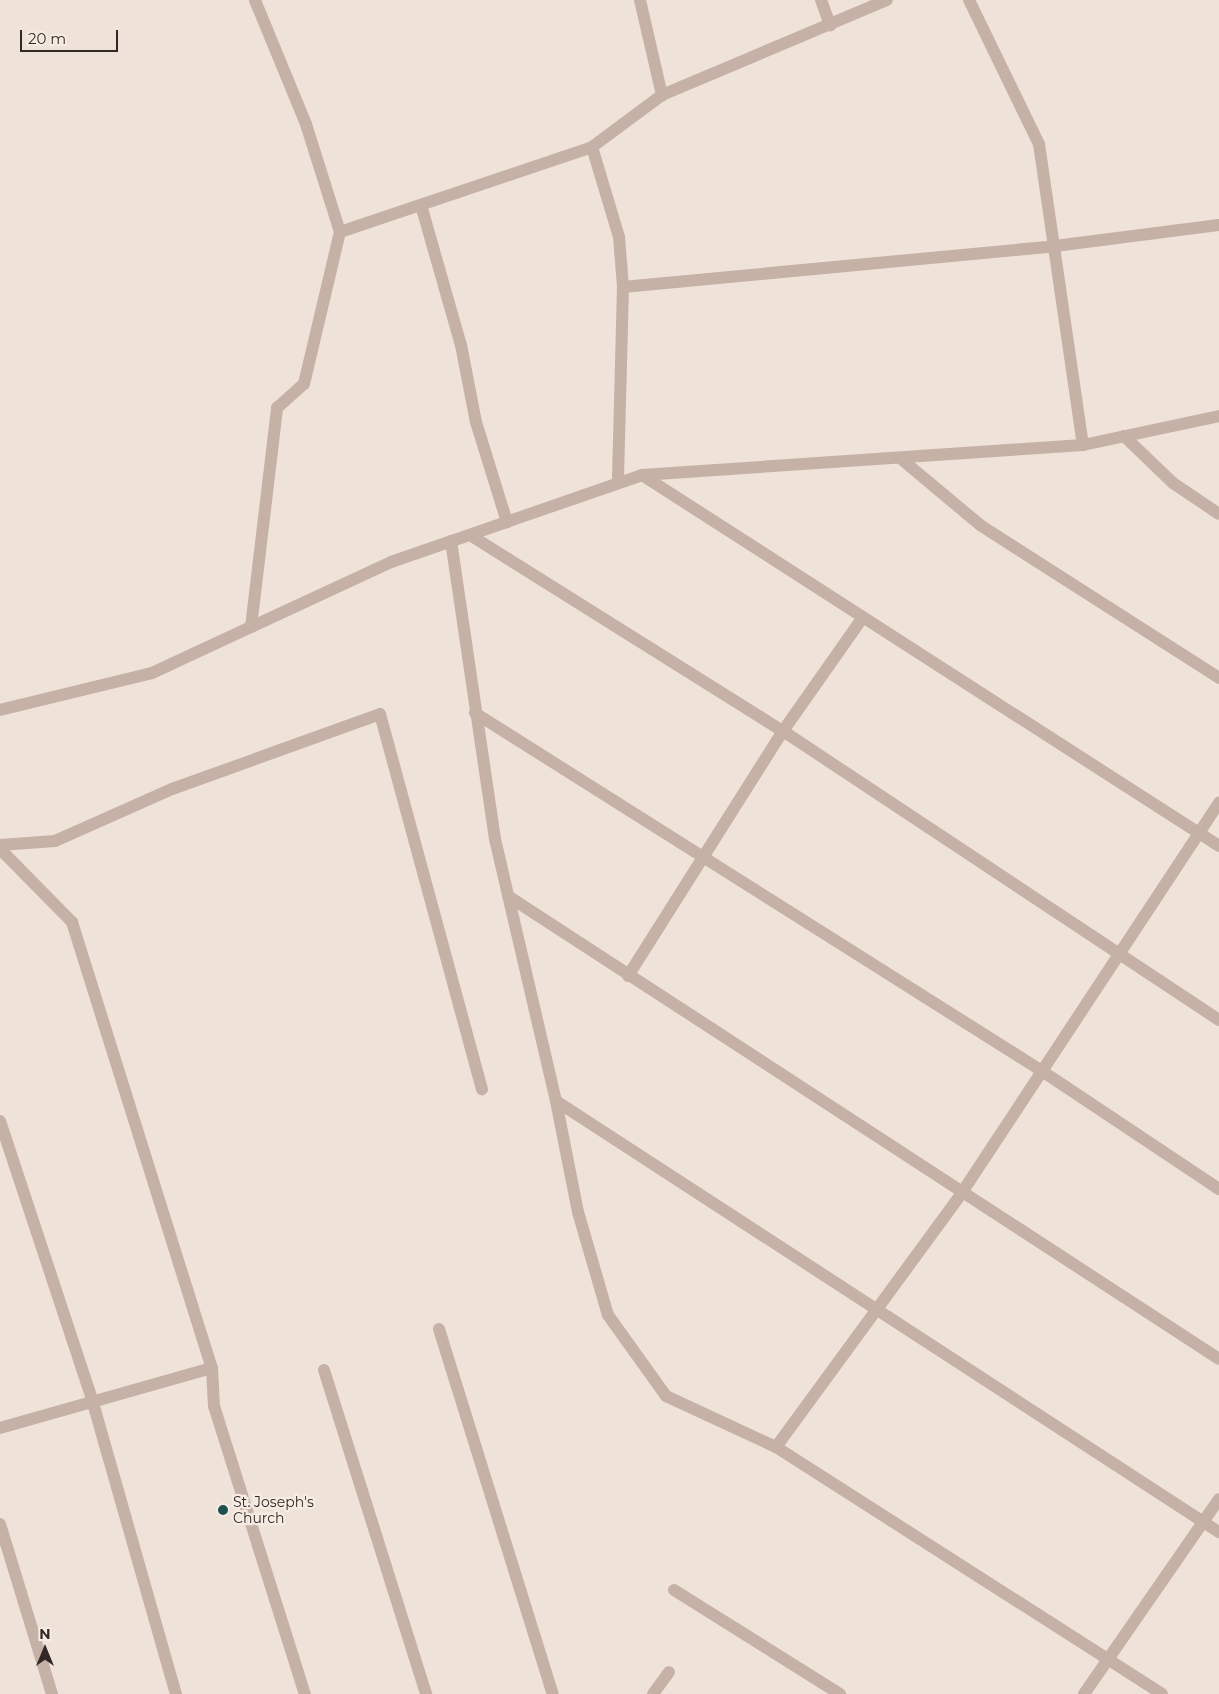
<!DOCTYPE html>
<html>
<head>
<meta charset="utf-8">
<style>
	body { margin:0 }
	#map { position:relative; width:1219px; height:1694px; overflow:hidden; background:#efe2d8; font-family:Montserrat,sans-serif }
	div>[style] { position:absolute }
	[style*='--x'] { left:calc(var(--x)*1px); top:calc(var(--y)*1px); width:calc(var(--w)*1px); rotate:calc(var(--a)*1deg) }
	.street>* { height:12px; margin:-6px; padding:0 6px; transform-origin:6px; border-radius:6px; background:#c5b1a6 }
	.dots>* { width:14px; height:14px; translate:-50% -50%; box-sizing:border-box; border:2px solid #f7ece4; border-radius:50% }
	span { translate:-50% -50%; white-space:nowrap; text-align:center; line-height:1.15; -webkit-text-stroke:4.5px #f7ece4; paint-order:stroke }
	.poi-label { font-size:14px; color:#322926 }
	.left { translate:0 -50%; text-align:left }
	.north { position:absolute; left:20px; top:1624px; width:50px; height:50px; -webkit-text-stroke:4px #f7ece4; paint-order:stroke; rotate:0deg; font-size:14px; font-weight:700; line-height:20px; text-align:center; color:#322926 }
	.north::after { content:''; display:block; margin:auto; width:18px; height:22px; background:#322926; clip-path:polygon(50% 0,100% 100%,50% 72%,0 100%) }
	.scale { position:absolute; left:20px; top:30px; width:98px; height:22px; box-sizing:border-box; border:2px solid #322926; border-top:0; padding-left:6px; font-size:15px; line-height:18px; white-space:nowrap; color:#322926; -webkit-text-stroke:4px #f7ece4; paint-order:stroke }
</style>
</head>
<body>
<div id="map">
	<div class="street">
		<div style="--x:640;--y:0;--w:98;--a:77"></div>
		<div style="--x:821;--y:0;--w:27;--a:70"></div>
		<div style="--x:969;--y:0;--w:160;--a:64.1"></div>
		<div style="--x:1039;--y:144;--w:304;--a:81.7"></div>
		<div style="--x:592;--y:147;--w:94;--a:73.3"></div>
		<div style="--x:619;--y:237;--w:50;--a:85.4"></div>
		<div style="--x:623;--y:287;--w:196;--a:91.5"></div>
		<div style="--x:421;--y:205;--w:146;--a:74.1"></div>
		<div style="--x:461;--y:345;--w:78;--a:79"></div>
		<div style="--x:476;--y:422;--w:105;--a:72.8"></div>
		<div style="--x:340;--y:232;--w:266;--a:-18.6"></div>
		<div style="--x:592;--y:147;--w:87;--a:-36.6"></div>
		<div style="--x:662;--y:95;--w:244;--a:-22.9"></div>
		<div style="--x:623;--y:287;--w:434;--a:-5.4"></div>
		<div style="--x:1055;--y:246;--w:165;--a:-7.3"></div>
		<div style="--x:1124;--y:436;--w:68;--a:43.8"></div>
		<div style="--x:1173;--y:483;--w:55;--a:34"></div>
		<div style="--x:900;--y:458;--w:104;--a:39.9"></div>
		<div style="--x:980;--y:525;--w:284;--a:32.6"></div>
		<div style="--x:642;--y:475;--w:686;--a:32.74"></div>
		<div style="--x:470;--y:535;--w:369;--a:32.1"></div>
		<div style="--x:783;--y:731;--w:523;--a:33.54"></div>
		<div style="--x:451;--y:541;--w:301;--a:81.6"></div>
		<div style="--x:495;--y:839;--w:269;--a:76.9"></div>
		<div style="--x:556;--y:1101;--w:113;--a:78.8"></div>
		<div style="--x:578;--y:1212;--w:107;--a:73.8"></div>
		<div style="--x:608;--y:1315;--w:100;--a:54.4"></div>
		<div style="--x:666;--y:1396;--w:121;--a:24.9"></div>
		<div style="--x:776;--y:1447;--w:458;--a:32.6"></div>
		<div style="--x:251;--y:627;--w:221;--a:-83.2"></div>
		<div style="--x:277;--y:408;--w:36;--a:-42"></div>
		<div style="--x:304;--y:384;--w:156;--a:-76.7"></div>
		<div style="--x:340;--y:232;--w:113;--a:-107.5"></div>
		<div style="--x:306;--y:124;--w:134;--a:-112.4"></div>
		<div style="--x:0;--y:710;--w:156;--a:-13.7"></div>
		<div style="--x:152;--y:673;--w:264;--a:-24.9"></div>
		<div style="--x:391;--y:562;--w:266;--a:-19.1"></div>
		<div style="--x:642;--y:475;--w:442;--a:-3.9"></div>
		<div style="--x:1083;--y:445;--w:139;--a:-12"></div>
		<div style="--x:475;--y:713;--w:671;--a:32.27"></div>
		<div style="--x:1042;--y:1071;--w:213;--a:33.7"></div>
		<div style="--x:0;--y:845;--w:55;--a:-4.2"></div>
		<div style="--x:55;--y:841;--w:128;--a:-24"></div>
		<div style="--x:172;--y:789;--w:221;--a:-19.8"></div>
		<div style="--x:380;--y:714;--w:389;--a:74.8"></div>
		<div style="--x:0;--y:849;--w:103;--a:45.4"></div>
		<div style="--x:72;--y:922;--w:467;--a:72.6"></div>
		<div style="--x:212;--y:1368;--w:38;--a:87"></div>
		<div style="--x:214;--y:1406;--w:302;--a:72.5"></div>
		<div style="--x:508;--y:896;--w:848;--a:33.07"></div>
		<div style="--x:628;--y:976;--w:290;--a:-57.7"></div>
		<div style="--x:783;--y:731;--w:139;--a:-54.9"></div>
		<div style="--x:556;--y:1101;--w:791;--a:33.03"></div>
		<div style="--x:0;--y:1121;--w:297;--a:71.7"></div>
		<div style="--x:93;--y:1403;--w:303;--a:74.1"></div>
		<div style="--x:439;--y:1329;--w:382;--a:72.7"></div>
		<div style="--x:324;--y:1370;--w:340;--a:72.5"></div>
		<div style="--x:0;--y:1428;--w:220;--a:-15.8"></div>
		<div style="--x:776;--y:1447;--w:313;--a:-53.8"></div>
		<div style="--x:961;--y:1194;--w:469;--a:-56.6"></div>
		<div style="--x:0;--y:1524;--w:178;--a:73"></div>
		<div style="--x:674;--y:1590;--w:196;--a:32.1"></div>
		<div style="--x:653;--y:1694;--w:27;--a:-54"></div>
		<div style="--x:1084;--y:1694;--w:237;--a:-55.3"></div>
	</div>
	<div class="dots">
		<div style="left:223px;top:1510px;background:#1f504e"></div>
	</div>
	<div class="poi-label">
		<span class="left" style="left:233px;top:1510px">St. Joseph's<br>Church</span>
	</div>
	<div class="north">N</div>
	<div class="scale">20 m</div>
</div>
</body>
</html>
